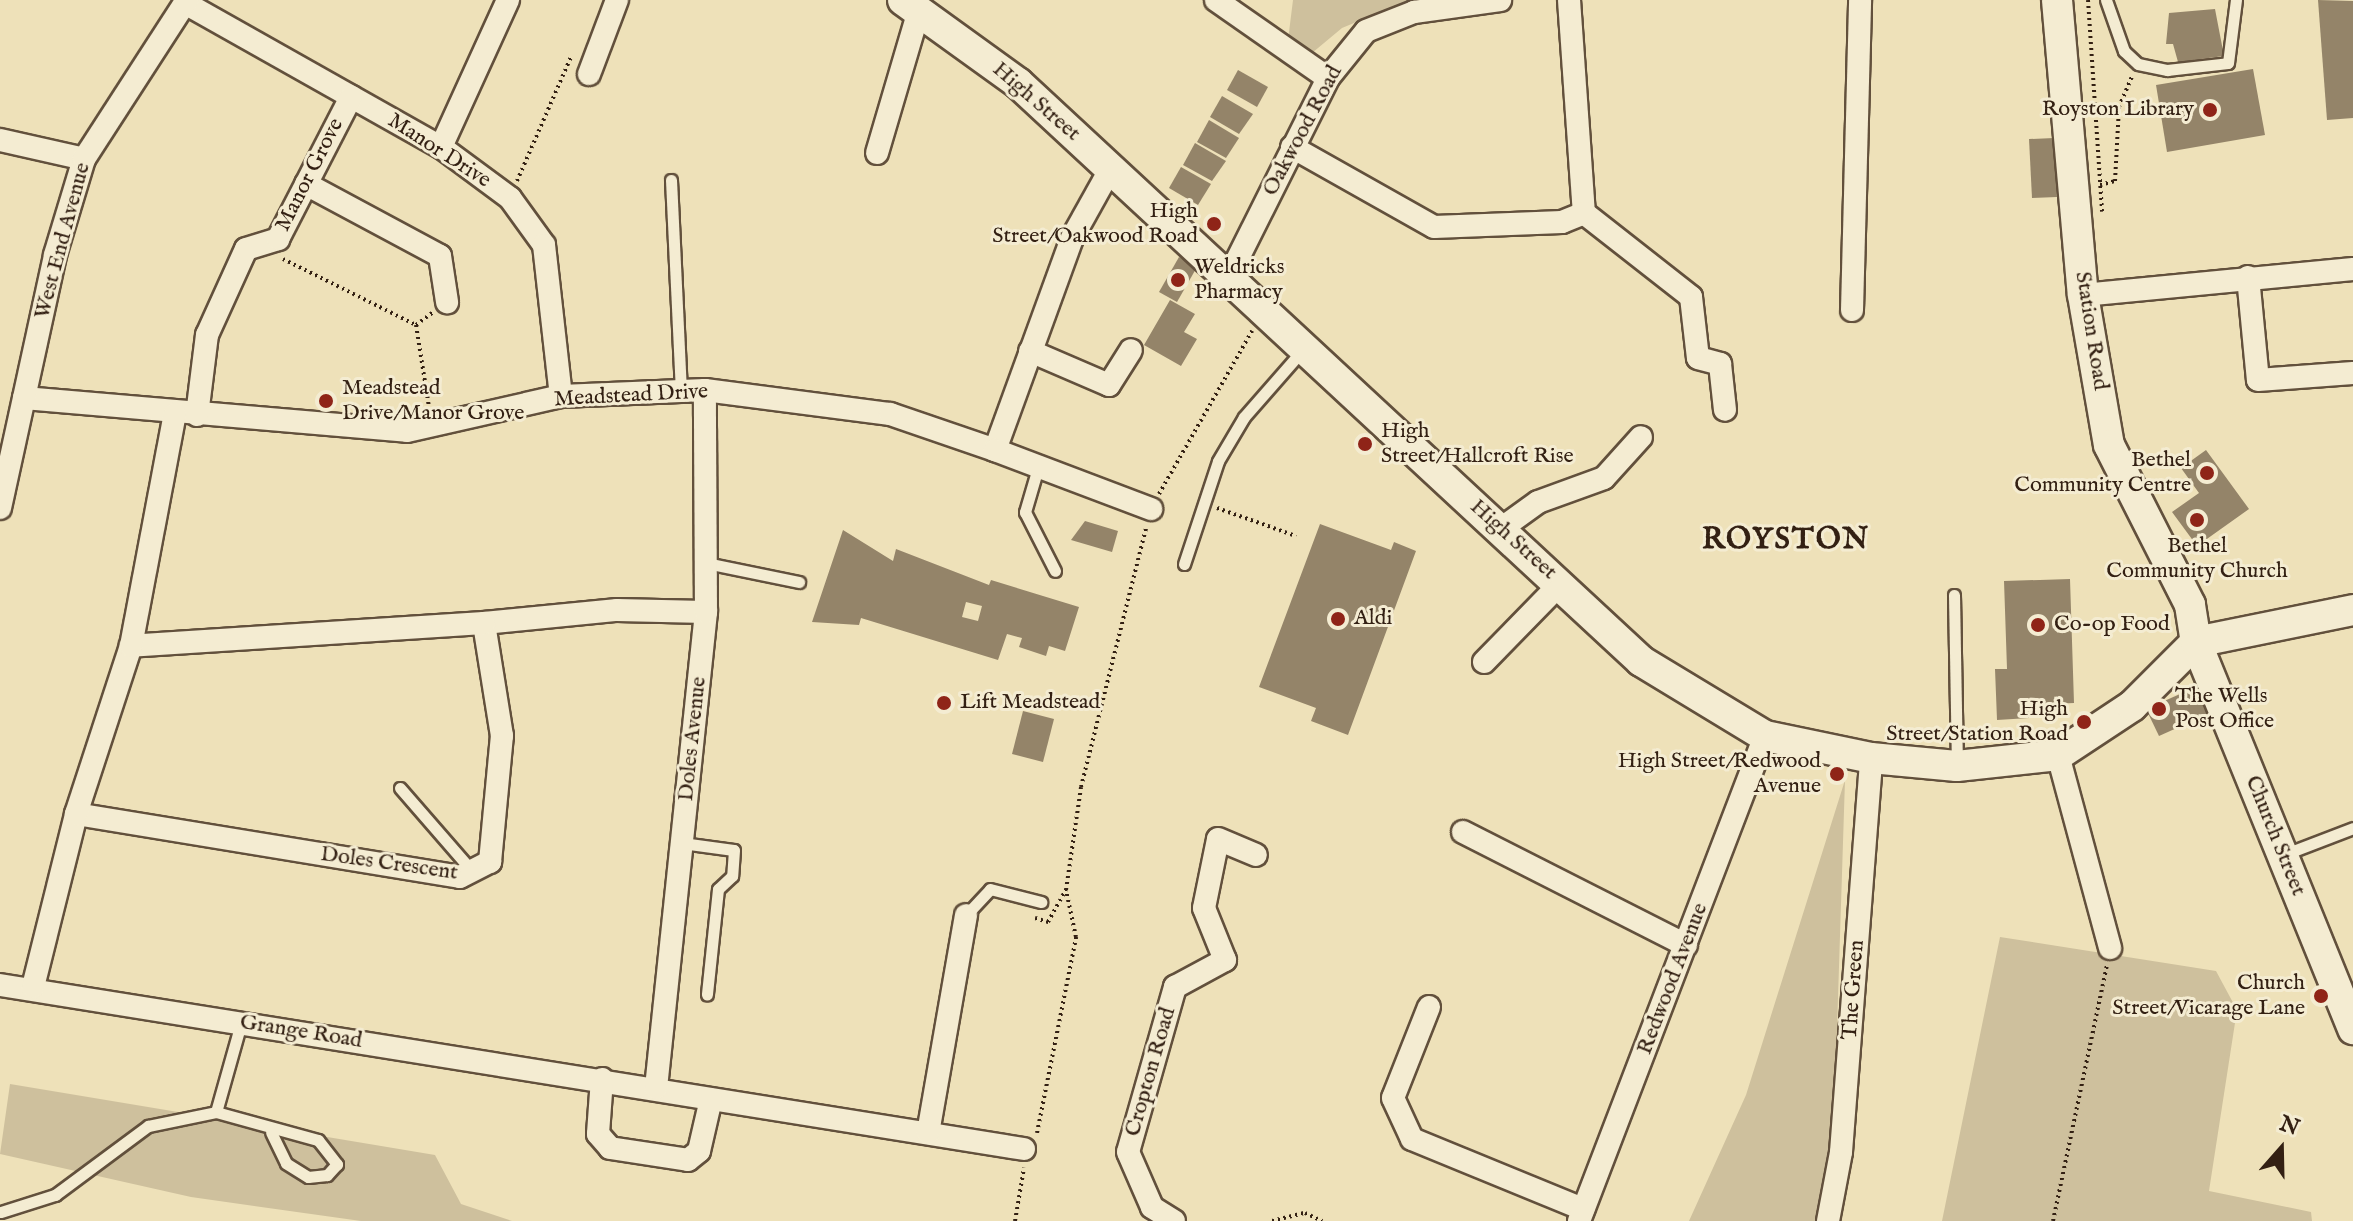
<!DOCTYPE html>
<html>
<head>
<meta charset="utf-8">
<style>
	body { margin:0 }
	#map { position:relative; width:2353px; height:1221px; overflow:hidden; background:#eee1b9; font-family:"IM FELL English",serif }
	div>[style] { position:absolute }
	[style*='--x'] { left:calc(var(--x)*1px); top:calc(var(--y)*1px); width:calc(var(--w)*1px); rotate:calc(var(--a)*1deg) }
	.green>* { inset:0; background:#cec09d }
	.building>* { inset:0; background:#948469 }
	.path>* { height:4px; margin-top:-2px; transform-origin:0; background:repeating-linear-gradient(90deg,#332013 0 2px,transparent 0 6px) }
	.roads { filter:drop-shadow(2px 0 #62503c) drop-shadow(-2px 0 #62503c) drop-shadow(0 2px #62503c) drop-shadow(0 -2px #62503c) }
	.service>* { height:11px; margin:-5.5px; padding:0 5.5px; transform-origin:5.5px; border-radius:5.5px; background:#f4ecd2 }
	.minor>* { height:22px; margin:-11px; padding:0 11px; transform-origin:11px; border-radius:11px; background:#f4ecd2 }
	.secondary>* { height:30px; margin:-15px; padding:0 15px; transform-origin:15px; border-radius:15px; background:#f4ecd2 }
	.dots>* { width:22px; height:22px; translate:-50% -50%; box-sizing:border-box; border:4px solid #f4ecd2; border-radius:50% }
	span { translate:-50% -50%; white-space:nowrap; text-align:center; line-height:1.15; -webkit-text-stroke:6px #f4ecd2; paint-order:stroke }
	.street-label { font-size:22px; color:#332013 }
	.poi-label { font-size:22px; color:#332013 }
	.right { translate:-100% -50%; text-align:right }
	.left { translate:0 -50%; text-align:left }
	.district-label { font-size:30px; color:#332013; font-weight:700; letter-spacing:2px }
	.north { position:absolute; left:2241px; top:1109px; width:80px; height:80px; -webkit-text-stroke:6px #f4ecd2; paint-order:stroke; rotate:20deg; font-size:22px; font-weight:700; line-height:32px; text-align:center; color:#332013 }
	.north::after { content:''; display:block; margin:auto; width:28px; height:36px; background:#332013; clip-path:polygon(50% 0,100% 100%,50% 72%,0 100%) }
</style>
</head>
<body>
<div id="map">
	<div class="green">
		<div style="clip-path:polygon(1293px 0,1409px 0,1342px 28px,1312px 53px,1288px 40px)"></div>
		<div style="clip-path:polygon(1845px 780px,1834px 1123px,1816px 1221px,1689px 1221px,1746px 1095px)"></div>
		<div style="clip-path:polygon(2000px 937px,2216px 971px,2237px 1010px,2209px 1191px,2311px 1212px,2312px 1221px,1942px 1221px)"></div>
		<div style="clip-path:polygon(10px 1084px,435px 1155px,461px 1204px,512px 1221px,361px 1221px,191px 1197px,0 1154px)"></div>
	</div>
	<div class="building">
		<div style="clip-path:polygon(2318px 0,2353px 1px,2353px 118px,2327px 120px)"></div>
		<div style="clip-path:polygon(2215px 9px,2224px 56px,2178px 62px,2173px 44px,2166px 44px,2169px 13px)"></div>
		<div style="clip-path:polygon(2253px 69px,2265px 135px,2167px 152px,2156px 85px)"></div>
		<div style="clip-path:polygon(1238px 70px,1268px 87px,1257px 107px,1227px 90px)"></div>
		<div style="clip-path:polygon(1222px 96px,1253px 114px,1239px 134px,1210px 117px)"></div>
		<div style="clip-path:polygon(1209px 120px,1239px 138px,1226px 158px,1197px 142px)"></div>
		<div style="clip-path:polygon(2054px 138px,2057px 197px,2032px 198px,2029px 139px)"></div>
		<div style="clip-path:polygon(1195px 143px,1226px 161px,1212px 181px,1183px 165px)"></div>
		<div style="clip-path:polygon(1181px 167px,1211px 184px,1198px 205px,1169px 188px)"></div>
		<div style="clip-path:polygon(1179px 257px,1197px 267px,1177px 302px,1159px 292px)"></div>
		<div style="clip-path:polygon(1170px 300px,1195px 314px,1184px 332px,1197px 339px,1181px 366px,1144px 345px)"></div>
		<div style="clip-path:polygon(2206px 450px,2249px 509px,2197px 546px,2172px 512px,2199px 493px,2181px 468px)"></div>
		<div style="clip-path:polygon(1085px 521px,1118px 531px,1112px 552px,1071px 540px)"></div>
		<div style="clip-path:polygon(1320px 524px,1391px 550px,1394px 542px,1416px 551px,1348px 735px,1311px 721px,1316px 708px,1259px 687px)"></div>
		<div style="clip-path:polygon(evenodd,843px 530px,893px 561px,896px 549px,989px 585px,991px 580px,1079px 607px,1065px 651px,1049px 646px,1046px 656px,1019px 647px,1022px 638px,1007px 634px,998px 660px,861px 618px,859px 625px,812px 622px,843px 530px,966px 602px,982px 606px,978px 621px,962px 617px,966px 602px)"></div>
		<div style="clip-path:polygon(2070px 579px,2074px 703px,2028px 705px,2029px 718px,1997px 720px,1995px 669px,2007px 669px,2004px 581px)"></div>
		<div style="clip-path:polygon(2196px 687px,2208px 714px,2159px 736px,2146px 709px)"></div>
		<div style="clip-path:polygon(1023px 711px,1054px 719px,1043px 762px,1012px 754px)"></div>
	</div>
	<div class="path">
		<div style="--x:2088;--y:0;--w:212;--a:86.2"></div>
		<div style="--x:517;--y:181;--w:135;--a:-66.5"></div>
		<div style="--x:2100;--y:185;--w:16;--a:-15"></div>
		<div style="--x:2115;--y:181;--w:74;--a:-86.9"></div>
		<div style="--x:2119;--y:107;--w:33;--a:-67"></div>
		<div style="--x:283;--y:259;--w:148;--a:26.4"></div>
		<div style="--x:416;--y:325;--w:83;--a:81"></div>
		<div style="--x:416;--y:325;--w:21;--a:-37"></div>
		<div style="--x:1159;--y:494;--w:188;--a:-60.3"></div>
		<div style="--x:1217;--y:508;--w:84;--a:19.5"></div>
		<div style="--x:1035;--y:918;--w:14;--a:17"></div>
		<div style="--x:1048;--y:922;--w:37;--a:-61"></div>
		<div style="--x:1037;--y:1133;--w:200;--a:-78.7"></div>
		<div style="--x:1076;--y:937;--w:48;--a:-102"></div>
		<div style="--x:1066;--y:890;--w:104;--a:-81.7"></div>
		<div style="--x:1081;--y:787;--w:267;--a:-75.9"></div>
		<div style="--x:1015;--y:1221;--w:54;--a:-80.4"></div>
		<div style="--x:1272;--y:1221;--w:34;--a:-14"></div>
		<div style="--x:1305;--y:1213;--w:19;--a:25"></div>
		<div style="--x:2053;--y:1221;--w:262;--a:-78.1"></div>
	</div>
	<div class="roads">
		<div class="service">
			<div style="--x:2106;--y:0;--w:54;--a:70.6"></div>
			<div style="--x:2124;--y:51;--w:19;--a:43"></div>
			<div style="--x:2138;--y:64;--w:30;--a:12"></div>
			<div style="--x:2167;--y:70;--w:61;--a:-6.5"></div>
			<div style="--x:2228;--y:63;--w:64;--a:-82.8"></div>
			<div style="--x:671;--y:180;--w:211;--a:87.3"></div>
			<div style="--x:1037;--y:471;--w:43;--a:106.3"></div>
			<div style="--x:1025;--y:512;--w:66;--a:63"></div>
			<div style="--x:706;--y:563;--w:95;--a:11.5"></div>
			<div style="--x:1184;--y:564;--w:108;--a:-71.7"></div>
			<div style="--x:1218;--y:461;--w:51;--a:-59.4"></div>
			<div style="--x:1244;--y:417;--w:86;--a:-48.8"></div>
			<div style="--x:1954;--y:595;--w:170;--a:89"></div>
			<div style="--x:400;--y:788;--w:113;--a:49"></div>
			<div style="--x:682;--y:843;--w:52;--a:7.7"></div>
			<div style="--x:734;--y:850;--w:26;--a:94"></div>
			<div style="--x:732;--y:876;--w:19;--a:137"></div>
			<div style="--x:718;--y:889;--w:106;--a:96"></div>
			<div style="--x:2283;--y:855;--w:75;--a:-21.1"></div>
			<div style="--x:966;--y:915;--w:35;--a:-47"></div>
			<div style="--x:990;--y:889;--w:53;--a:14.3"></div>
			<div style="--x:216;--y:1112;--w:106;--a:15.4"></div>
			<div style="--x:318;--y:1140;--w:31;--a:52"></div>
			<div style="--x:337;--y:1164;--w:15;--a:132"></div>
			<div style="--x:327;--y:1175;--w:19;--a:174"></div>
			<div style="--x:308;--y:1177;--w:26;--a:-148"></div>
			<div style="--x:286;--y:1163;--w:34;--a:-116"></div>
			<div style="--x:1;--y:1212;--w:57;--a:-17.5"></div>
			<div style="--x:55;--y:1195;--w:116;--a:-36.6"></div>
			<div style="--x:148;--y:1126;--w:69;--a:-11.6"></div>
			<div style="--x:216;--y:1112;--w:92;--a:-74.3"></div>
		</div>
		<div class="minor">
			<div style="--x:1216;--y:0;--w:136;--a:34.9"></div>
			<div style="--x:1569;--y:0;--w:214;--a:86"></div>
			<div style="--x:1584;--y:213;--w:136;--a:38.1"></div>
			<div style="--x:1691;--y:297;--w:61;--a:83.5"></div>
			<div style="--x:1698;--y:358;--w:23;--a:15"></div>
			<div style="--x:1720;--y:364;--w:46;--a:83.8"></div>
			<div style="--x:185;--y:3;--w:294;--a:29.4"></div>
			<div style="--x:441;--y:147;--w:86;--a:36.5"></div>
			<div style="--x:510;--y:198;--w:58;--a:54.1"></div>
			<div style="--x:544;--y:245;--w:152;--a:83.6"></div>
			<div style="--x:589;--y:74;--w:79;--a:-69.3"></div>
			<div style="--x:0;--y:140;--w:86;--a:12.7"></div>
			<div style="--x:441;--y:147;--w:162;--a:-65.5"></div>
			<div style="--x:1292;--y:147;--w:163;--a:29.4"></div>
			<div style="--x:1434;--y:227;--w:128;--a:-2.2"></div>
			<div style="--x:1562;--y:222;--w:24;--a:-22"></div>
			<div style="--x:877;--y:153;--w:149;--a:-73.6"></div>
			<div style="--x:306;--y:184;--w:152;--a:28.2"></div>
			<div style="--x:440;--y:256;--w:47;--a:81.3"></div>
			<div style="--x:1229;--y:276;--w:221;--a:-63.4"></div>
			<div style="--x:1328;--y:78;--w:60;--a:-51"></div>
			<div style="--x:1366;--y:31;--w:52;--a:-21.6"></div>
			<div style="--x:1414;--y:12;--w:87;--a:-7.9"></div>
			<div style="--x:2248;--y:277;--w:103;--a:84.5"></div>
			<div style="--x:2258;--y:380;--w:95;--a:-4.2"></div>
			<div style="--x:2083;--y:295;--w:271;--a:-5.5"></div>
			<div style="--x:1852;--y:310;--w:310;--a:-88.5"></div>
			<div style="--x:1030;--y:351;--w:86;--a:23.3"></div>
			<div style="--x:1109;--y:385;--w:41;--a:-57.8"></div>
			<div style="--x:24;--y:398;--w:384;--a:4.9"></div>
			<div style="--x:407;--y:431;--w:158;--a:-12.8"></div>
			<div style="--x:561;--y:396;--w:144;--a:-2.4"></div>
			<div style="--x:705;--y:390;--w:187;--a:7.4"></div>
			<div style="--x:890;--y:414;--w:111;--a:18.9"></div>
			<div style="--x:995;--y:450;--w:226;--a:-70"></div>
			<div style="--x:1072;--y:238;--w:80;--a:-60.9"></div>
			<div style="--x:197;--y:415;--w:81;--a:-82.9"></div>
			<div style="--x:207;--y:335;--w:94;--a:-65.6"></div>
			<div style="--x:246;--y:249;--w:34;--a:-17"></div>
			<div style="--x:278;--y:239;--w:160;--a:-62.8"></div>
			<div style="--x:995;--y:450;--w:167;--a:20.7"></div>
			<div style="--x:0;--y:508;--w:259;--a:-77.7"></div>
			<div style="--x:55;--y:255;--w:100;--a:-73.2"></div>
			<div style="--x:84;--y:159;--w:189;--a:-57.1"></div>
			<div style="--x:1502;--y:528;--w:44;--a:-35.8"></div>
			<div style="--x:1538;--y:502;--w:70;--a:-20"></div>
			<div style="--x:1604;--y:478;--w:55;--a:-47.9"></div>
			<div style="--x:484;--y:623;--w:134;--a:-5.6"></div>
			<div style="--x:617;--y:610;--w:89;--a:1.3"></div>
			<div style="--x:1484;--y:662;--w:110;--a:-45.7"></div>
			<div style="--x:2058;--y:755;--w:200;--a:74.9"></div>
			<div style="--x:76;--y:814;--w:389;--a:9.3"></div>
			<div style="--x:460;--y:877;--w:34;--a:-27"></div>
			<div style="--x:490;--y:862;--w:127;--a:-84.6"></div>
			<div style="--x:502;--y:736;--w:114;--a:-99.1"></div>
			<div style="--x:484;--y:623;--w:354;--a:176.3"></div>
			<div style="--x:1463;--y:832;--w:250;--a:26.9"></div>
			<div style="--x:0;--y:985;--w:1037;--a:9.1"></div>
			<div style="--x:33;--y:987;--w:178;--a:-76"></div>
			<div style="--x:76;--y:814;--w:177;--a:-71.9"></div>
			<div style="--x:131;--y:646;--w:236;--a:-79.3"></div>
			<div style="--x:1429;--y:1007;--w:98;--a:111.6"></div>
			<div style="--x:1393;--y:1098;--w:45;--a:65.1"></div>
			<div style="--x:1412;--y:1139;--w:185;--a:22.3"></div>
			<div style="--x:602;--y:1079;--w:55;--a:94.2"></div>
			<div style="--x:598;--y:1134;--w:18;--a:49"></div>
			<div style="--x:610;--y:1148;--w:79;--a:8.7"></div>
			<div style="--x:688;--y:1160;--w:14;--a:-39"></div>
			<div style="--x:699;--y:1151;--w:53;--a:-77"></div>
			<div style="--x:656;--y:1088;--w:479;--a:-84"></div>
			<div style="--x:706;--y:612;--w:222;--a:-90.3"></div>
			<div style="--x:928;--y:1133;--w:221;--a:-80.1"></div>
			<div style="--x:1174;--y:1221;--w:26;--a:-148"></div>
			<div style="--x:1152;--y:1207;--w:60;--a:-113.6"></div>
			<div style="--x:1128;--y:1152;--w:172;--a:-74.1"></div>
			<div style="--x:1175;--y:987;--w:57;--a:-28.4"></div>
			<div style="--x:1225;--y:960;--w:56;--a:-112"></div>
			<div style="--x:1204;--y:908;--w:70;--a:-78.5"></div>
			<div style="--x:1218;--y:839;--w:41;--a:22.8"></div>
			<div style="--x:1579;--y:1221;--w:519;--a:-69.02"></div>
			<div style="--x:1828;--y:1221;--w:70;--a:-79.3"></div>
			<div style="--x:1841;--y:1152;--w:395;--a:-85.6"></div>
		</div>
		<div class="secondary">
			<div style="--x:903;--y:0;--w:142;--a:35.8"></div>
			<div style="--x:1018;--y:83;--w:850;--a:42.85"></div>
			<div style="--x:1641;--y:661;--w:145;--a:31.2"></div>
			<div style="--x:1765;--y:736;--w:108;--a:11.7"></div>
			<div style="--x:1871;--y:758;--w:86;--a:5.3"></div>
			<div style="--x:1957;--y:766;--w:102;--a:-6.2"></div>
			<div style="--x:2058;--y:755;--w:89;--a:-33.5"></div>
			<div style="--x:2132;--y:706;--w:91;--a:-45"></div>
			<div style="--x:2057;--y:0;--w:296;--a:85"></div>
			<div style="--x:2083;--y:295;--w:152;--a:80.2"></div>
			<div style="--x:2109;--y:445;--w:179;--a:63.1"></div>
			<div style="--x:2190;--y:605;--w:37;--a:81"></div>
			<div style="--x:2196;--y:642;--w:418;--a:67.9"></div>
			<div style="--x:2196;--y:642;--w:160;--a:-11.5"></div>
		</div>
	</div>
	<div class="dots">
		<div style="left:2210px;top:110px;background:#8f2418"></div>
		<div style="left:1214px;top:224px;background:#8f2418"></div>
		<div style="left:1178px;top:280px;background:#8f2418"></div>
		<div style="left:326px;top:401px;background:#8f2418"></div>
		<div style="left:1365px;top:444px;background:#8f2418"></div>
		<div style="left:2207px;top:473px;background:#8f2418"></div>
		<div style="left:2197px;top:520px;background:#8f2418"></div>
		<div style="left:1338px;top:619px;background:#8f2418"></div>
		<div style="left:2038px;top:625px;background:#8f2418"></div>
		<div style="left:944px;top:703px;background:#8f2418"></div>
		<div style="left:2159px;top:709px;background:#8f2418"></div>
		<div style="left:2084px;top:722px;background:#8f2418"></div>
		<div style="left:1837px;top:774px;background:#8f2418"></div>
		<div style="left:2321px;top:996px;background:#8f2418"></div>
	</div>
	<div class="street-label">
		<span style="left:1036px;top:102px;rotate:41deg">High Street</span>
		<span style="left:1303px;top:131px;rotate:-62deg">Oakwood Road</span>
		<span style="left:439px;top:151px;rotate:33deg">Manor Drive</span>
		<span style="left:310px;top:175px;rotate:-63deg">Manor Grove</span>
		<span style="left:63px;top:241px;rotate:-75deg">West End Avenue</span>
		<span style="left:2091px;top:331px;rotate:81deg">Station Road</span>
		<span style="left:631px;top:396px;rotate:-3deg">Meadstead Drive</span>
		<span style="left:1513px;top:540px;rotate:42deg">High Street</span>
		<span style="left:693px;top:739px;rotate:-84deg">Doles Avenue</span>
		<span style="left:2275px;top:836px;rotate:68deg">Church Street</span>
		<span style="left:389px;top:864px;rotate:8deg">Doles Crescent</span>
		<span style="left:1673px;top:979px;rotate:-69deg">Redwood Avenue</span>
		<span style="left:1854px;top:990px;rotate:-86deg">The Green</span>
		<span style="left:301px;top:1032px;rotate:9deg">Grange Road</span>
		<span style="left:1151px;top:1072px;rotate:-74deg">Cropton Road</span>
	</div>
	<div class="poi-label">
		<span class="right" style="left:2194px;top:110px">Royston Library</span>
		<span class="right" style="left:1198px;top:224px">High<br>Street/Oakwood Road</span>
		<span class="left" style="left:1194px;top:280px">Weldricks<br>Pharmacy</span>
		<span class="left" style="left:342px;top:401px">Meadstead<br>Drive/Manor Grove</span>
		<span class="left" style="left:1381px;top:444px">High<br>Street/Hallcroft Rise</span>
		<span class="right" style="left:2191px;top:473px">Bethel<br>Community Centre</span>
		<span style="left:2197px;top:559px">Bethel<br>Community Church</span>
		<span class="left" style="left:1354px;top:619px">Aldi</span>
		<span class="left" style="left:2054px;top:625px">Co-op Food</span>
		<span class="left" style="left:2175px;top:709px">The Wells<br>Post Office</span>
		<span class="left" style="left:960px;top:703px">Lift Meadstead</span>
		<span class="right" style="left:2068px;top:722px">High<br>Street/Station Road</span>
		<span class="right" style="left:1821px;top:774px">High Street/Redwood<br>Avenue</span>
		<span class="right" style="left:2305px;top:996px">Church<br>Street/Vicarage Lane</span>
	</div>
	<div class="district-label">
		<span style="left:1786px;top:540px">ROYSTON</span>
	</div>
	<div class="north">N</div>
</div>
</body>
</html>
